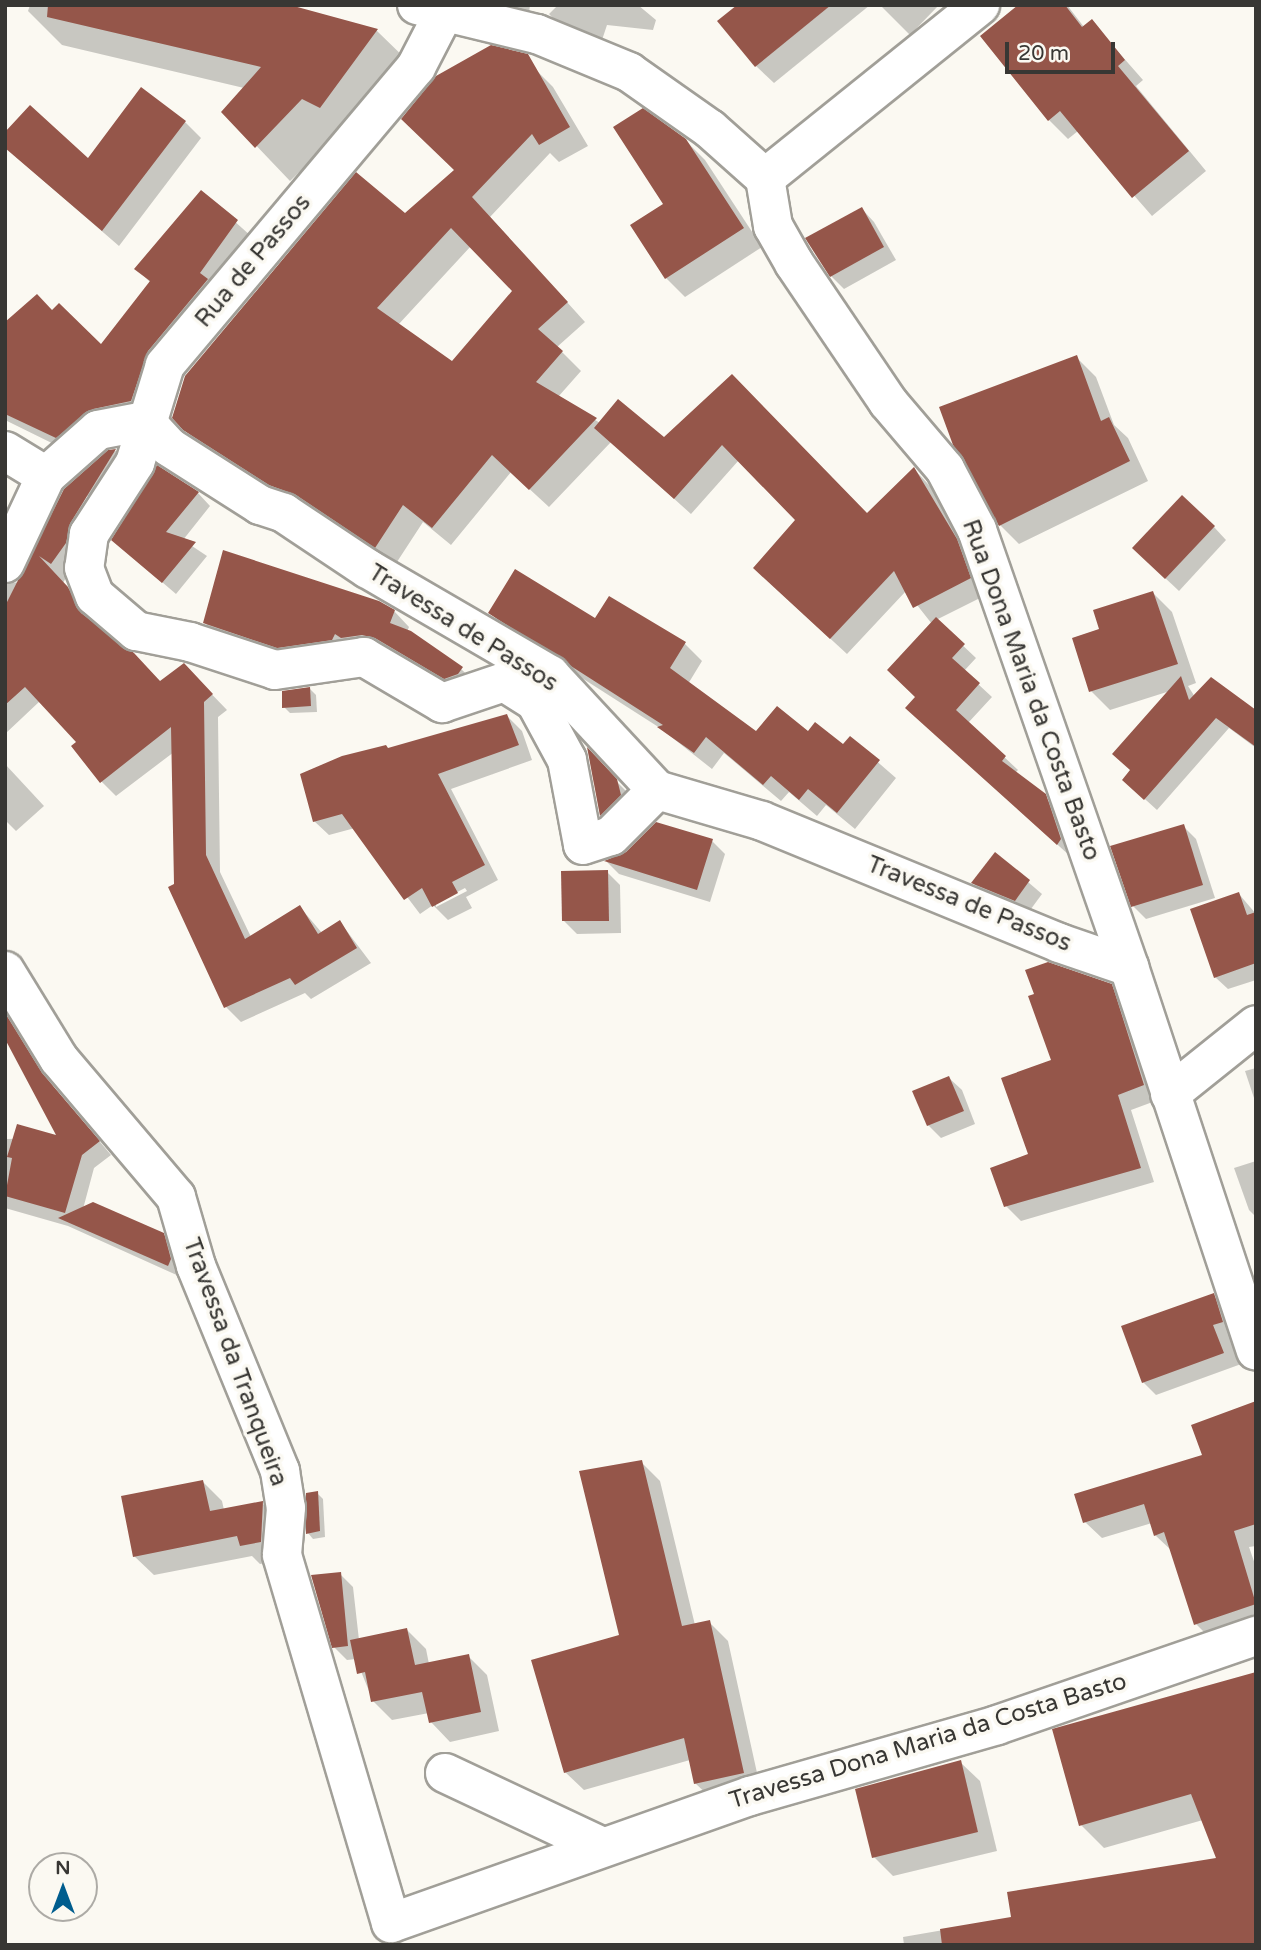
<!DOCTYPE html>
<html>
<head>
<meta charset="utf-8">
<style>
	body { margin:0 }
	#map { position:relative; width:1261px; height:1950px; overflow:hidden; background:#fbf9f2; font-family:"Varela Round",sans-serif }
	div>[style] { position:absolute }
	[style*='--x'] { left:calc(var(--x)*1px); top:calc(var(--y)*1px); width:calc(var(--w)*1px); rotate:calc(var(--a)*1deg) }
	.shadow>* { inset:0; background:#0003 }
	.building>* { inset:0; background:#95564a }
	.roads { filter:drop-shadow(2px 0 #a19f98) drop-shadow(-2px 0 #a19f98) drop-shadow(0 2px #a19f98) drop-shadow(0 -2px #a19f98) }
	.minor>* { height:38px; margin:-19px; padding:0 19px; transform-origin:19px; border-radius:19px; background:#fff }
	span { translate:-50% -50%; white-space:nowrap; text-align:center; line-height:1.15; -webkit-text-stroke:7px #fbf9f2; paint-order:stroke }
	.street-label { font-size:24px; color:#383734 }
	.frame { position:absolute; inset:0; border:7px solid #383734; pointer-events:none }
	.north { position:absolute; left:28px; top:1852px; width:70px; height:70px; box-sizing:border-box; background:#fbf9f2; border:2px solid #adaba6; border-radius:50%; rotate:0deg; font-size:19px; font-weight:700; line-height:28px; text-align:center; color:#383734 }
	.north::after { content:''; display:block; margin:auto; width:24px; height:32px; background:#005d8e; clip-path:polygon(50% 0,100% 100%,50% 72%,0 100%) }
	.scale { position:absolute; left:1005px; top:42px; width:110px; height:32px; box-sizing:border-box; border:4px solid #383734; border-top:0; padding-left:9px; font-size:21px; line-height:24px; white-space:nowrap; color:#383734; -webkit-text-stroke:5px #fbf9f2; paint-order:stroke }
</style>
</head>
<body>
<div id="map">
	<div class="shadow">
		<div style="clip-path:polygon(30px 5px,283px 5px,377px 31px,411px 64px,290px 181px,224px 112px,244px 88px,62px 45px,28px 11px)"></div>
		<div style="clip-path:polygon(487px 5px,530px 5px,528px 21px)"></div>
		<div style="clip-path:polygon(558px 5px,638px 5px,656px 20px,653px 30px,607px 25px,601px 43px,561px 26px,549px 14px)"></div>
		<div style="clip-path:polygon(739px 5px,870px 5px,774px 83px,756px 66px)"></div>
		<div style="clip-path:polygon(880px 5px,939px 5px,910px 35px)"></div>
		<div style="clip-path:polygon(1021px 5px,1067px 5px,1084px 27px,1092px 22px,1143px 80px,1136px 86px,1206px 171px,1152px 216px,1078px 131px,1068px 139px,1049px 120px)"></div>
		<div style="clip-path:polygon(evenodd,536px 70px,553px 87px,588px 146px,559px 162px,550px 153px,490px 217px,585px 322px,557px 347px,581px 371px,558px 397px,600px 423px,664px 439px,732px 376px,867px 515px,914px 469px,943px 500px,986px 595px,936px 620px,976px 658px,964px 671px,992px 697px,968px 723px,1018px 770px,1015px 773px,1058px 809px,1070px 856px,920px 720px,917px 697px,932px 624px,906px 591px,847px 654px,771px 584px,798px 520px,739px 460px,691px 514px,611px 442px,549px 507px,511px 472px,451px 545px,423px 522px,395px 565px,204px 449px,184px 429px,456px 170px,536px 70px,471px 246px,514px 291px,452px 363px,398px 325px,471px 246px)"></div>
		<div style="clip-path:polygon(185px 122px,201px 138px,119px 246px,16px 157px,89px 160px)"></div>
		<div style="clip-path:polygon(685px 140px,705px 160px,762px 247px,685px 297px,666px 278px,665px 205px)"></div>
		<div style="clip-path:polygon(202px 192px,252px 237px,146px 416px,72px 453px,5px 420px,5px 324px,52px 311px,101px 346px,151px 283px,137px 269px)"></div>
		<div style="clip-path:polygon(862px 209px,874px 222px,896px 260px,844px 289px,831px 276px)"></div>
		<div style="clip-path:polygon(1077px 358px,1096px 377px,1114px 425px,1128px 438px,1148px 481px,1019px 544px,1000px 525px)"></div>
		<div style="clip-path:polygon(evenodd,116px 451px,130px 465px,63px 583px,83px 604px,92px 624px,161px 682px,199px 681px,227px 710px,218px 717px,220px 872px,251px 937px,300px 907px,322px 933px,340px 922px,371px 963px,311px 999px,305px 993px,241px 1022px,226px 1007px,176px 885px,174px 752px,116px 796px,101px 781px,78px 742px,40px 701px,5px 734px,5px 584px,19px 582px,109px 452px,116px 451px,87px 496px,91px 496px,73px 529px,70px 528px,87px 496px)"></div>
		<div style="clip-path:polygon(198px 493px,210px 506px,183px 540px,207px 556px,176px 594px,113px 540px)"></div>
		<div style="clip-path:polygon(1214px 527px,1226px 540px,1179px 591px,1147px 561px)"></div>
		<div style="clip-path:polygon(1153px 593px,1172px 612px,1196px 683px,1188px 686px,1195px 697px,1256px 713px,1256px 748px,1229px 728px,1157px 810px,1136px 791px,1132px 770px,1170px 691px,1110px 710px,1091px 691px,1101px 630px)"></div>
		<div style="clip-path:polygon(394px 611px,409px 627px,407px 632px,461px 669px,477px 684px,474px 689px,294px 662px,220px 638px,205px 623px)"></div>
		<div style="clip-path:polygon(490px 612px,596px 621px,685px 644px,702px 661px,688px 684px,756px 733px,808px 734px,843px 747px,850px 738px,896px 778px,855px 829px,826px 805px,817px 816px,789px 792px,781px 801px,724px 753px,712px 769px,660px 728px,507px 630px)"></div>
		<div style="clip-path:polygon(310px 689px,316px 695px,317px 712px,290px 713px,284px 707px)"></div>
		<div style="clip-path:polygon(evenodd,507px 716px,522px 731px,532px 760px,451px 789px,498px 880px,466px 897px,472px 908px,448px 920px,433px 905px,420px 914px,355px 828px,329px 835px,314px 821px,389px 750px,507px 716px,465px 888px,467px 891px,436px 907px,436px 903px,465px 888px)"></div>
		<div style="clip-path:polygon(590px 755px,629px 794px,614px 828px,601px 815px)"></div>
		<div style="clip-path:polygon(5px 764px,44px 806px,16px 831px,5px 820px)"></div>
		<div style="clip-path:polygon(1183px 826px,1196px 839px,1215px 898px,1146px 919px,1133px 906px)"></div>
		<div style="clip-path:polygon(712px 841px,725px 854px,710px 902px,619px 874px,607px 862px)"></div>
		<div style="clip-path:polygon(995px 854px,1042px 894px,1028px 913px,986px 896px,973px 883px)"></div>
		<div style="clip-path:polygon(607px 872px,620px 885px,621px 933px,577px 934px,564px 921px)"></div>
		<div style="clip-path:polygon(1239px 894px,1256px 914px,1256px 980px,1228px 989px,1215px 977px)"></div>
		<div style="clip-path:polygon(1111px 986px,1126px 1001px,1158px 1100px,1131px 1110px,1154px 1182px,1021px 1221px,1006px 1206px,1030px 1155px,1054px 1061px)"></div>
		<div style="clip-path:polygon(5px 1001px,53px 1086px,111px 1155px,94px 1168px,83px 1209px,163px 1234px,176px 1247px,181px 1277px,68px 1226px,5px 1208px,5px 1139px,60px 1138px,5px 1035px)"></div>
		<div style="clip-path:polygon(1256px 1068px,1256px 1104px,1245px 1071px)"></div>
		<div style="clip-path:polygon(949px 1078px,962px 1090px,975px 1124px,941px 1138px,928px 1125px)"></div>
		<div style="clip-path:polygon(1256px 1161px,1256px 1217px,1249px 1210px,1234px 1168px)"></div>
		<div style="clip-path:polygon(1213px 1295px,1226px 1308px,1244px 1363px,1156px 1395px,1143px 1382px)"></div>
		<div style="clip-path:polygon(1256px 1404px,1256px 1546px,1249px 1547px,1256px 1567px,1256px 1626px,1212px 1640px,1196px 1624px,1172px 1551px,1155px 1535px,1152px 1523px,1102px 1538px,1085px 1522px,1205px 1456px)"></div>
		<div style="clip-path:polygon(641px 1462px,660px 1481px,695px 1625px,709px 1622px,728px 1641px,761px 1791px,714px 1801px,695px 1783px,690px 1760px,584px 1790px,565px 1772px,621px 1636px)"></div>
		<div style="clip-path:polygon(203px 1482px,222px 1501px,224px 1510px,262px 1503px,281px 1522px,280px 1561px,260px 1564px,252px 1556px,154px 1575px,134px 1556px)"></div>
		<div style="clip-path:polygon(317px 1493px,323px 1499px,325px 1537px,313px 1539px,308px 1533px)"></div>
		<div style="clip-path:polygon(340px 1574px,353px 1587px,359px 1640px,407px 1630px,426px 1649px,429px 1664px,468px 1656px,487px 1675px,499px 1731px,450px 1742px,431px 1722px,429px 1713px,392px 1720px,373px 1701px,356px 1659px,347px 1660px,334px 1647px)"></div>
		<div style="clip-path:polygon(1256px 1674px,1256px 1945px,904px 1945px,903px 1937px,1013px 1918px,1218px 1859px,1203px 1820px,1104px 1848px,1081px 1825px)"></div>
		<div style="clip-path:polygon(960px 1762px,980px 1781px,997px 1851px,893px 1876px,874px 1857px)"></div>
	</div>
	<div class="building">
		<div style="clip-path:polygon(48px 5px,290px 5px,378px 29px,320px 108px,302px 99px,255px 148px,221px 112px,261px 67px,47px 17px)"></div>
		<div style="clip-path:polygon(737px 5px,831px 5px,755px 67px,717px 21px)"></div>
		<div style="clip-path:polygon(1018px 5px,1065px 5px,1082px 27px,1092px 19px,1125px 60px,1118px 66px,1189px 151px,1132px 198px,1060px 111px,1048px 121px,980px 36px)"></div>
		<div style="clip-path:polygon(evenodd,491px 45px,528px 54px,570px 127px,539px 145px,532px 134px,472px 197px,568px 302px,538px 329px,563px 351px,536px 382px,597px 418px,529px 490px,492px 455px,432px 528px,403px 505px,375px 548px,296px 495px,269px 485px,183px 430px,172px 418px,185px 376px,356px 172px,405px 213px,454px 170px,401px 119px,436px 76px,491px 45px,451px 228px,512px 291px,452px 361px,377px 308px,451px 228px)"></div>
		<div style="clip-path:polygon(141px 87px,186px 121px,102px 231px,5px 148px,5px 132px,30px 105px,88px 158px)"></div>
		<div style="clip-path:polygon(643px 108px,686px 139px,744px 228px,665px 279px,630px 225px,663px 204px,613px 127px)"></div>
		<div style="clip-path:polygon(201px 190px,238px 220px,200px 273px,208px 279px,148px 351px,131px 401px,93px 409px,56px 438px,5px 414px,5px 322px,37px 294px,52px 310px,59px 303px,101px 344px,150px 281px,134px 269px)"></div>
		<div style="clip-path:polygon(862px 207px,884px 247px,830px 277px,805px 238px)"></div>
		<div style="clip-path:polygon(1077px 355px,1101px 421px,1109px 417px,1130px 461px,999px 526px,953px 445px,939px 407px)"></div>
		<div style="clip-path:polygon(732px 374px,867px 513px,914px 467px,957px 539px,971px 578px,913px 608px,894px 571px,830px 639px,753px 568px,795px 520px,722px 445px,674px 499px,594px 428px,618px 399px,664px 437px)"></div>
		<div style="clip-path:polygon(116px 449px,71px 522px,66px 543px,51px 564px,39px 556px,68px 587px,81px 613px,134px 653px,160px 681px,184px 663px,213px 694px,204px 702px,206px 855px,245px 939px,300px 905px,318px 934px,340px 920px,357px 948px,295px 985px,290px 978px,224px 1008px,168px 887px,174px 884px,171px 727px,100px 783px,71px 746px,76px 742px,25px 687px,5px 705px,5px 606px,64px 489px,108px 450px)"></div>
		<div style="clip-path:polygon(157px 465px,199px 492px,166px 532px,196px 542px,162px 583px,111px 540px)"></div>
		<div style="clip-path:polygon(1182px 495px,1215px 526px,1165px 579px,1132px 548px)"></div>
		<div style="clip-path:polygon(223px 550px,379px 601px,395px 610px,390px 623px,411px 631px,463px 667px,458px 674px,444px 679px,375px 638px,362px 635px,341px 638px,335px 634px,332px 640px,277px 648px,203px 623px)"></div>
		<div style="clip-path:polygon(515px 569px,595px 618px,609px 596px,686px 642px,670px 668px,756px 731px,777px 706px,808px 731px,815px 722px,843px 744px,850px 736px,880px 760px,837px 813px,808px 789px,799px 800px,771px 776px,763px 785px,706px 737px,694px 753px,657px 727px,663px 725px,488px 613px)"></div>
		<div style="clip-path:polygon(1153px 591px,1178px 664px,1089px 692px,1072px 638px,1099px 629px,1093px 610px)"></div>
		<div style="clip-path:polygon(936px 617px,965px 644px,952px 658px,980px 683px,956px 710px,1006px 756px,1002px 761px,1046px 794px,1061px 839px,1057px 845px,905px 708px,915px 697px,887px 670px)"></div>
		<div style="clip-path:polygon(1181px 676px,1189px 700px,1211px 677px,1256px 710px,1256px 747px,1216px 718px,1144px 800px,1122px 780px,1130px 770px,1112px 754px)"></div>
		<div style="clip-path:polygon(310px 687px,311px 706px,282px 708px,282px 691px)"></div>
		<div style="clip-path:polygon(507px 714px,519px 745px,438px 774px,485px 865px,452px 882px,458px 893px,432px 907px,422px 888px,404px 900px,342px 814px,313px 822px,300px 774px,342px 756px,386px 745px,388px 748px)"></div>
		<div style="clip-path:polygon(587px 747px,617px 779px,621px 795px,600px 816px)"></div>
		<div style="clip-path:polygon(656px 822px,713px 839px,697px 890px,604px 861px,626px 852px)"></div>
		<div style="clip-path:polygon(1184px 824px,1203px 885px,1131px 907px,1110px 846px)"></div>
		<div style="clip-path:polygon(995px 852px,1030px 880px,1015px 901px,971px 883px)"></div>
		<div style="clip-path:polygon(608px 870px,609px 921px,562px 921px,561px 871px)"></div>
		<div style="clip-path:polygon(1239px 892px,1247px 915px,1256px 912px,1256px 963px,1214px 978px,1190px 909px)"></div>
		<div style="clip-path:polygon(1048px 962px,1112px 984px,1144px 1085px,1118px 1095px,1141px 1168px,1004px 1207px,990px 1168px,1028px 1154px,1001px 1078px,1051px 1060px,1028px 996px,1034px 994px,1025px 970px)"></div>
		<div style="clip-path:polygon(5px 1013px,42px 1073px,100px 1141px,82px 1155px,65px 1213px,5px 1196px,12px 1158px,7px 1157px,17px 1124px,56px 1135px,5px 1039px)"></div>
		<div style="clip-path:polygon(949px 1076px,964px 1111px,927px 1126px,912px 1091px)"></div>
		<div style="clip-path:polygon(93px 1202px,164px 1233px,171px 1259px,168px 1266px,58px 1218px)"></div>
		<div style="clip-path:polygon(1214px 1293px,1223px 1322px,1213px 1325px,1224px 1353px,1142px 1383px,1121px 1326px)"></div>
		<div style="clip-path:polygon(1256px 1401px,1256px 1524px,1234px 1531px,1256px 1604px,1194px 1625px,1164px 1532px,1154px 1536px,1144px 1504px,1083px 1523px,1074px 1494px,1202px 1455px,1191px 1425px)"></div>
		<div style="clip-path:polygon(642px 1460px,682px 1626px,710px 1620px,744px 1773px,694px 1784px,684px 1738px,564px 1773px,531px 1660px,619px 1635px,579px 1471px)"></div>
		<div style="clip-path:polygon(203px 1480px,210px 1511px,263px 1501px,261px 1542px,240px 1546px,237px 1536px,133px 1557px,121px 1496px)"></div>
		<div style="clip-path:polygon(318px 1491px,320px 1531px,306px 1534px,306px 1493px)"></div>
		<div style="clip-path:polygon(341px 1572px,348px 1646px,332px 1648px,311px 1575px)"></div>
		<div style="clip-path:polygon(407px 1628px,415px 1665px,469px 1654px,481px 1712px,429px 1723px,422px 1692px,371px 1702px,365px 1672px,357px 1674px,350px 1640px)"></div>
		<div style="clip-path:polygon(1256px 1672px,1256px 1945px,942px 1945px,940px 1929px,1011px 1917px,1007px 1892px,1216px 1858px,1191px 1794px,1079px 1826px,1052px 1729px)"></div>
		<div style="clip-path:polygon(961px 1760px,978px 1832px,872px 1858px,855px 1789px)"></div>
	</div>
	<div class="roads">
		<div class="minor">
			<div style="--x:417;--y:5;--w:123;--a:13.6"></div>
			<div style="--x:537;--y:34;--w:100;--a:22.4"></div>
			<div style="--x:629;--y:72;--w:99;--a:35.1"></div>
			<div style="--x:710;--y:129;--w:74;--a:41.7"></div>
			<div style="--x:765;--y:178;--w:49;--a:80.5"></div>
			<div style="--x:773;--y:226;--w:43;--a:60.4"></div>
			<div style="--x:794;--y:263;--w:168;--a:55.9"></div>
			<div style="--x:888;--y:402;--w:88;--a:49.6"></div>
			<div style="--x:945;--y:469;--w:69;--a:62.3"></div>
			<div style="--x:977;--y:530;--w:463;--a:70.8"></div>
			<div style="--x:1129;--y:967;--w:404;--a:71.7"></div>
			<div style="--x:448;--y:5;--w:70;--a:117.3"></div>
			<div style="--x:416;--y:67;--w:390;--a:130.1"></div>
			<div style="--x:165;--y:365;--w:102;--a:107"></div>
			<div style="--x:135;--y:463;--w:85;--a:122.9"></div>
			<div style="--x:89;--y:534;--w:34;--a:98"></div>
			<div style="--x:84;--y:568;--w:30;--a:69"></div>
			<div style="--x:95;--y:596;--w:54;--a:40.5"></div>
			<div style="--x:136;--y:631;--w:55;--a:11.5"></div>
			<div style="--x:190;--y:642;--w:89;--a:18.2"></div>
			<div style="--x:275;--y:670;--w:90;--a:-8.3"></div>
			<div style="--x:364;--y:657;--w:91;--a:30.5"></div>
			<div style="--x:442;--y:703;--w:65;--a:-18.7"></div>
			<div style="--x:504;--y:682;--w:36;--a:32"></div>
			<div style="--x:535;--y:701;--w:67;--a:61.5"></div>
			<div style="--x:567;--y:760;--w:86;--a:79.3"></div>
			<div style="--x:583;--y:845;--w:29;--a:-18"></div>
			<div style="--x:611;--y:836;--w:65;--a:-45"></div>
			<div style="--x:765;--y:178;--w:276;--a:-38.8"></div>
			<div style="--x:145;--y:421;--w:35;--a:47"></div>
			<div style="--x:169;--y:447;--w:108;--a:32.5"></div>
			<div style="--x:260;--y:505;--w:25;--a:18"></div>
			<div style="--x:284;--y:513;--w:101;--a:33.7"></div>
			<div style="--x:368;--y:569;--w:211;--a:30.2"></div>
			<div style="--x:550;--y:675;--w:157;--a:47.1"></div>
			<div style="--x:657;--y:790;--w:109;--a:16.4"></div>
			<div style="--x:762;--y:821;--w:321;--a:22.3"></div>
			<div style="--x:1059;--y:943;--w:74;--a:18.9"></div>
			<div style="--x:5;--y:451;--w:48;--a:31.4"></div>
			<div style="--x:5;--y:563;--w:96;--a:-64.8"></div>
			<div style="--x:46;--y:476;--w:69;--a:-41.5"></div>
			<div style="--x:98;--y:430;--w:48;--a:-10.8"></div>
			<div style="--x:5;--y:971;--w:103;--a:58.5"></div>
			<div style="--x:59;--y:1059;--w:181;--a:49.7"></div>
			<div style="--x:176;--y:1197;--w:72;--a:73.8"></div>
			<div style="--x:196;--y:1266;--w:222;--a:67.7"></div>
			<div style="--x:280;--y:1471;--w:37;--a:81"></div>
			<div style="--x:286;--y:1508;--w:47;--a:94.9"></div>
			<div style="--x:282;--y:1555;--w:384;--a:73.5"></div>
			<div style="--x:391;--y:1923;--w:381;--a:-19.5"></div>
			<div style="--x:750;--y:1796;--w:257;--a:-16"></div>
			<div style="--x:997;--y:1725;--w:274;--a:-19"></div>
			<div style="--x:1170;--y:1094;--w:110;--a:-38.7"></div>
			<div style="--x:445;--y:1773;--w:171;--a:25.2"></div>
		</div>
	</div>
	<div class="street-label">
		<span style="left:253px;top:261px;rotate:-50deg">Rua de Passos</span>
		<span style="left:463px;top:628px;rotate:32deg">Travessa de Passos</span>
		<span style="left:1031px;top:690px;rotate:70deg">Rua Dona Maria da Costa Basto</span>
		<span style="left:969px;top:904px;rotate:22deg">Travessa de Passos</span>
		<span style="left:235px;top:1362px;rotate:70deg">Travessa da Tranqueira</span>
		<span style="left:928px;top:1741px;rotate:-17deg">Travessa Dona Maria da Costa Basto</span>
	</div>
	<div class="frame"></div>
	<div class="north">N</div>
	<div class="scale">20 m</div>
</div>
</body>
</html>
